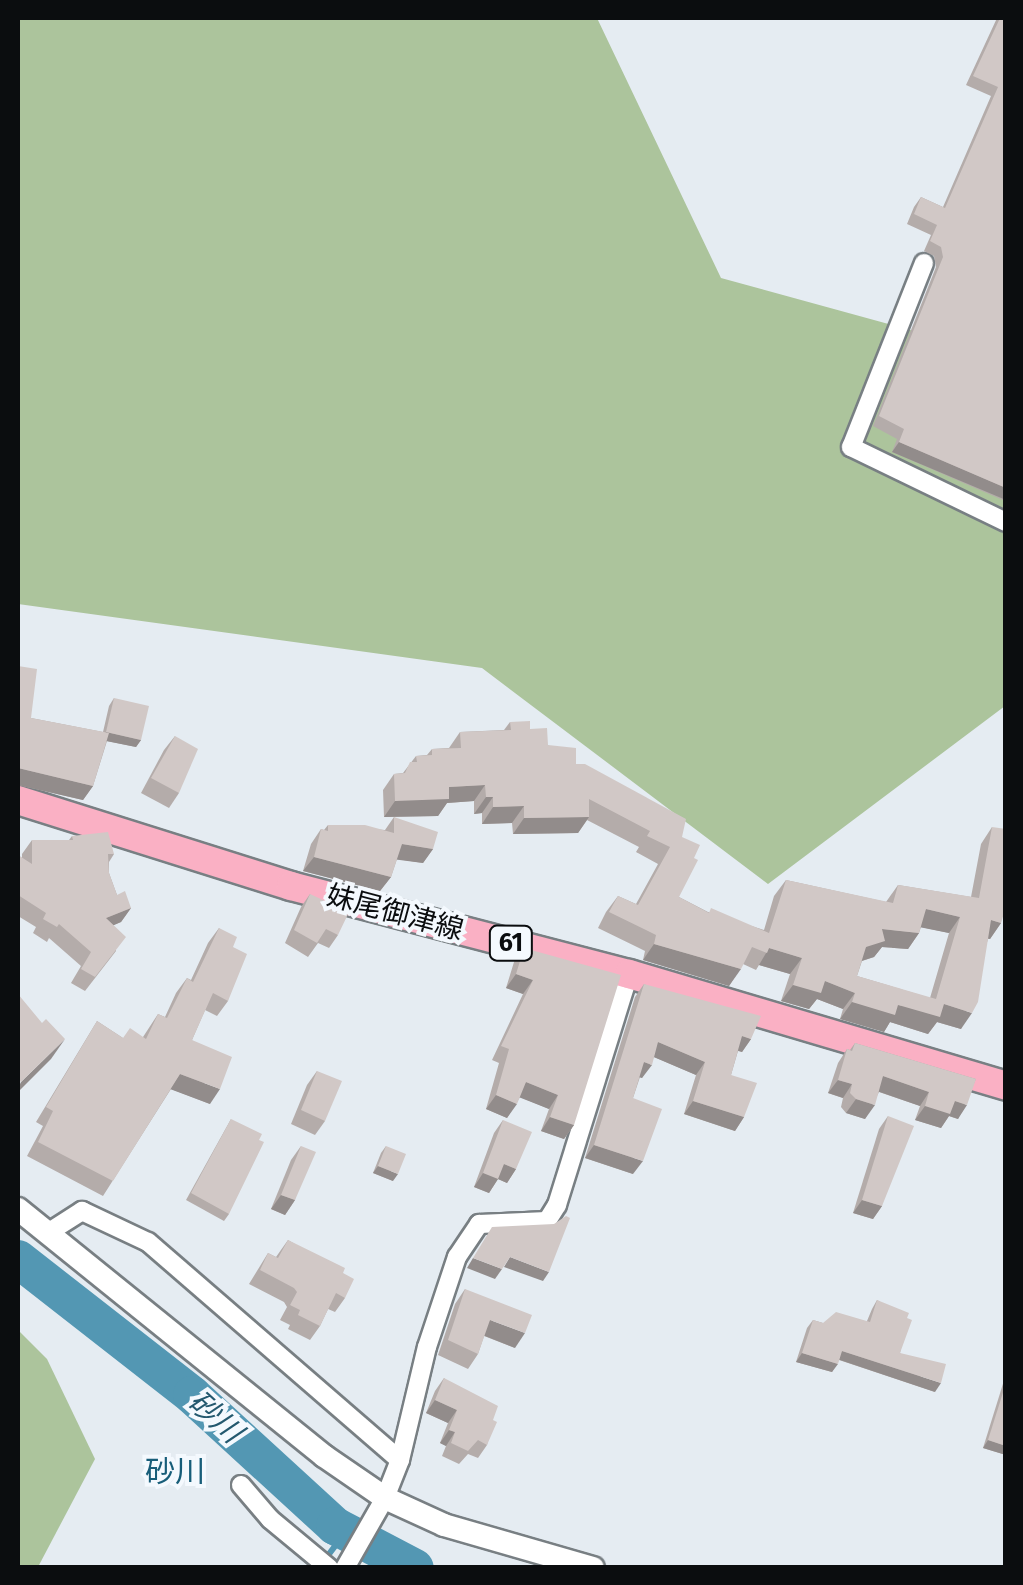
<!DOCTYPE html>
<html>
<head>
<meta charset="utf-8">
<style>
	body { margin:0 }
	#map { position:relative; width:1023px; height:1585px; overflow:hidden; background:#e5ecf2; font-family:"Fira Sans","Noto Sans JP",sans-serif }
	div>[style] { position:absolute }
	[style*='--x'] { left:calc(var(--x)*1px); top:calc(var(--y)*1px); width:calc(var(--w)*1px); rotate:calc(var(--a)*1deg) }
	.green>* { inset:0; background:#acc49c }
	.stream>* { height:6px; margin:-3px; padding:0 3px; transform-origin:3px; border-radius:3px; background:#5397b3 }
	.river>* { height:38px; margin:-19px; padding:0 19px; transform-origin:19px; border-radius:19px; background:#5397b3 }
	.roads { filter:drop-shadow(2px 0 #787f83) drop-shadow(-2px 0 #787f83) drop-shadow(0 2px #787f83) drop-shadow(0 -2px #787f83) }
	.minor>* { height:18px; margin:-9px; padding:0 9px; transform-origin:9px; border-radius:9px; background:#fff }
	.tertiary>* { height:22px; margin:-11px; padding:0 11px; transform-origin:11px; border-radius:11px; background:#fff }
	.primary>* { height:28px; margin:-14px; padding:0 14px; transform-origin:14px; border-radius:14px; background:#fab0c4 }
	.wall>* { inset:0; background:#b4acaa }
	.shaded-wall>* { inset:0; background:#928c8b }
	.building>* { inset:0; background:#d1c8c6 }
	span { translate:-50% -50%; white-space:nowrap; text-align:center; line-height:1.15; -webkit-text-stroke:8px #f4f9fe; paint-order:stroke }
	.shield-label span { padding:2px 8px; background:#f4f9fe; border:2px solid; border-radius:8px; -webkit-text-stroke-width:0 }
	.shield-label { font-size:25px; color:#0b0d0f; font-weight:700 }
	.street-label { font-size:28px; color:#0b0d0f }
	.water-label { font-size:30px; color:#24596f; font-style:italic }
	.neighbourhood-label { font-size:30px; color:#175d79 }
	.frame { position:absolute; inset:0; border:20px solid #0b0d0f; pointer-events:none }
</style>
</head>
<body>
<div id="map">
	<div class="green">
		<div style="clip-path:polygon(18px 18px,597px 18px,721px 278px,1005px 356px,1005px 706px,768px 884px,482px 668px,18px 604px)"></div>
		<div style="clip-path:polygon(18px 1330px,47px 1359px,95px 1459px,38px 1567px,18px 1567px)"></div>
	</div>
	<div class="stream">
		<div style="--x:323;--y:1562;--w:38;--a:-53"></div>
	</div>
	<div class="river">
		<div style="--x:18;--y:1259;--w:221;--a:38"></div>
		<div style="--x:192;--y:1395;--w:194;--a:42.5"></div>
		<div style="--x:335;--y:1526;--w:90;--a:27.7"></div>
	</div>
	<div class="roads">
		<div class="minor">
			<div style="--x:924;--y:263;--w:198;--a:111.6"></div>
			<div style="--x:851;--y:447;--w:172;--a:25.8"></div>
			<div style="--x:46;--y:1234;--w:43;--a:-32.6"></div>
			<div style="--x:82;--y:1211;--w:73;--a:25.2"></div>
			<div style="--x:148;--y:1242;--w:333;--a:40.9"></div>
			<div style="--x:241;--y:1485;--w:45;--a:49.5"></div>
			<div style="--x:270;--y:1519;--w:77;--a:39.7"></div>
			<div style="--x:345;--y:1568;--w:81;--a:-60.3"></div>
			<div style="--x:385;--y:1498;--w:41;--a:-68.5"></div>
			<div style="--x:400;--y:1460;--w:116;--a:-76.6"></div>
			<div style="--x:427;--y:1347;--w:95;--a:-71.6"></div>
			<div style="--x:457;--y:1257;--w:40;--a:-56"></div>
			<div style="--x:479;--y:1224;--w:68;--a:-2.5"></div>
			<div style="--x:547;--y:1221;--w:19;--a:-58"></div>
			<div style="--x:557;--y:1205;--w:242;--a:-72.7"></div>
		</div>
		<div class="tertiary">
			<div style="--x:18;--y:1209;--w:393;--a:38.9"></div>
			<div style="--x:324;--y:1456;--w:74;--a:34.5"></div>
			<div style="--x:385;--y:1498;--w:65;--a:24.6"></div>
			<div style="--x:444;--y:1525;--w:155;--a:16.1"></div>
		</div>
		<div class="primary">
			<div style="--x:18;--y:800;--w:286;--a:17.5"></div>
			<div style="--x:291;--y:886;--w:349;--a:14.6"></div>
			<div style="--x:629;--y:974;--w:393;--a:16.5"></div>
		</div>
	</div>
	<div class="wall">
		<div style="clip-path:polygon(997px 18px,1006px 18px,1005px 501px,892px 452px,897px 439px,873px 426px,936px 267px,934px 256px,924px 251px,931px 235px,907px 224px,914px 207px,921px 197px,943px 207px,991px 96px,966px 85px)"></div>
		<div style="clip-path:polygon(18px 660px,31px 718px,103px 732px,109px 706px,114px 698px,141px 740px,136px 747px,107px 741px,93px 786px,83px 800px,18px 785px)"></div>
		<div style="clip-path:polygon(evenodd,510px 722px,530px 729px,548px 745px,682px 837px,679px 897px,708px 912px,764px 930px,774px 896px,786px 880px,886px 902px,898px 885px,971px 897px,981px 844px,992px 827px,1001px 923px,990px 939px,988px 939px,961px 1029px,937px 1022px,928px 1034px,890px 1022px,884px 1032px,840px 1019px,843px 1009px,817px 999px,809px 1009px,781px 1001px,790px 974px,759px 965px,756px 970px,743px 964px,729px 986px,643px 960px,645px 951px,598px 928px,606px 912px,618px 896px,636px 904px,658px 864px,636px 852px,639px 847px,587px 820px,578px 833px,513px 834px,512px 823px,482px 824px,482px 813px,474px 814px,474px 801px,447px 803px,438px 816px,384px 817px,383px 790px,394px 774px,403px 773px,416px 756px,427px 755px,432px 749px,449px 748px,460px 732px,504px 730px,510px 722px,921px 927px,949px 933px,930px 998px,857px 976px,862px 961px,874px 957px,882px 947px,908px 949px,919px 933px,921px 927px)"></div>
		<div style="clip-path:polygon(175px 736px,179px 793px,169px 808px,141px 793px,164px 750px)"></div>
		<div style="clip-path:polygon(394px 817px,433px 849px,423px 863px,397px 859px,391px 877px,380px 891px,303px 871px,311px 844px,321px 829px,324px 830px,328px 825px,385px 830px)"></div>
		<div style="clip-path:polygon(72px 836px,114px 854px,109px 862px,109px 873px,117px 895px,131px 908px,121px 922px,113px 925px,116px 951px,85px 991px,71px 983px,81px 966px,49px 938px,47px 942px,33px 933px,36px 927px,18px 916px,18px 855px,22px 858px,22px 854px,32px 840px,69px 840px)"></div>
		<div style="clip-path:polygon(310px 894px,338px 935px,329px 948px,318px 943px,308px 957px,285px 943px,301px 907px)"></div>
		<div style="clip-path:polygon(219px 928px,233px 947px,228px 1001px,217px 1016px,205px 1010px,192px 1040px,210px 1104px,171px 1089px,103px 1196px,27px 1156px,43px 1126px,36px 1122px,97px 1021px,123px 1038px,143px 1037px,158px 1014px,165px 1017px,176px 993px,187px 978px,191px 980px,208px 943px)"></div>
		<div style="clip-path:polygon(524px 948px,574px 1125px,564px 1139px,541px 1131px,549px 1109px,520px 1097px,507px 1118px,486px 1109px,499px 1063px,492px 1060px,523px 994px,506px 988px,514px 962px)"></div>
		<div style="clip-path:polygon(644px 984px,751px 1039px,742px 1052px,738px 1051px,731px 1075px,744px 1117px,735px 1131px,684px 1114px,696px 1075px,654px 1057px,642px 1078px,640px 1077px,633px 1098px,633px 1174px,585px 1158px,635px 997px)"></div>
		<div style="clip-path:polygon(855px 1043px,976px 1079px,958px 1119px,949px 1116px,941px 1128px,915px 1120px,920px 1106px,879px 1092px,865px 1119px,846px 1113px,841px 1107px,843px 1098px,828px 1093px,838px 1063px,847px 1049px,850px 1050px)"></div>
		<div style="clip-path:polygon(317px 1071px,325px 1121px,315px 1135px,291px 1124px,307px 1085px)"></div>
		<div style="clip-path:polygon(888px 1116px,882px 1206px,873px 1219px,853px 1213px,879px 1129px)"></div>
		<div style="clip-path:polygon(231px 1119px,229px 1214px,224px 1221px,186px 1200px)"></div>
		<div style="clip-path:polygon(503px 1120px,516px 1169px,507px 1183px,498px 1179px,489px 1193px,474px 1187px,494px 1133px)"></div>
		<div style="clip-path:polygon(301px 1146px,295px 1200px,285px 1215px,271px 1209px,291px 1160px)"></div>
		<div style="clip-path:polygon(386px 1146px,393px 1181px,373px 1173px,381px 1153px)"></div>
		<div style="clip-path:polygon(288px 1240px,343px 1273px,345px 1298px,335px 1312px,328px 1309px,320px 1326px,310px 1340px,288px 1329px,290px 1325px,280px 1320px,287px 1307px,284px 1302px,249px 1284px,268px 1253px,276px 1257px)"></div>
		<div style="clip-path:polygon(465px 1289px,515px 1348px,484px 1336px,478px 1354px,468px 1369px,438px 1355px,455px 1304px)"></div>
		<div style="clip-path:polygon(877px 1300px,907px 1318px,900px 1353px,935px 1392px,839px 1360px,832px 1372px,796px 1362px,807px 1328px,813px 1320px,823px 1323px,867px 1321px,872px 1309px)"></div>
		<div style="clip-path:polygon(1006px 1374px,1006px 1455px,983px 1448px)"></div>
		<div style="clip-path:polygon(444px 1378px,493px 1420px,487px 1445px,478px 1458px,468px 1454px,459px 1464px,442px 1456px,446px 1446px,440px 1443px,448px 1423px,426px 1413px,435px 1391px)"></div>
	</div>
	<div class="shaded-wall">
		<div style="clip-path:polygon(899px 442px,1006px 488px,1006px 500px,892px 452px)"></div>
		<div style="clip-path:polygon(106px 732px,141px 740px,136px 747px,101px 740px)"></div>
		<div style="clip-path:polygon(18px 768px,93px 786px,83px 800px,18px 785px)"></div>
		<div style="clip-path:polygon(485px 785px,474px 801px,447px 803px,438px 816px,384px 817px,395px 801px,449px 787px)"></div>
		<div style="clip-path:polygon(486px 797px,493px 797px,482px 813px,474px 814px)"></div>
		<div style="clip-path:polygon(524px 806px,512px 823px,482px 824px,493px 807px)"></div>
		<div style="clip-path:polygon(589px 817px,578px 833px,513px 834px,524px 818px)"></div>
		<div style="clip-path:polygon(402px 844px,433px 849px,423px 863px,392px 859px)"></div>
		<div style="clip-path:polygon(314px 857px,391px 877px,380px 891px,303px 871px)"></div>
		<div style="clip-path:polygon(131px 908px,121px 922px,96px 933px,106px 918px)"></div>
		<div style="clip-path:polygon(926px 909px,960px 917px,949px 933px,914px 926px)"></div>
		<div style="clip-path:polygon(991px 920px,1001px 923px,990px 939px,980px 936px)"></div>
		<div style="clip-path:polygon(882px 929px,919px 933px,908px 949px,882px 947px,874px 957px,855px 963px,866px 947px)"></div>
		<div style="clip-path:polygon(654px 944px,741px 969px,729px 986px,643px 960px)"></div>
		<div style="clip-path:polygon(769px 948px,802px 958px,790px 974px,759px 965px)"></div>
		<div style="clip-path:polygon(516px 974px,533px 980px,523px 994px,506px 988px)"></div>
		<div style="clip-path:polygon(825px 981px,855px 993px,843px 1009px,817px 999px,809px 1009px,781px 1001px,793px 985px)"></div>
		<div style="clip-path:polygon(852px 1002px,898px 1005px,944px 1004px,972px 1013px,961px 1029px,937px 1022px,928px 1034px,890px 1022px,884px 1032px,840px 1019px)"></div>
		<div style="clip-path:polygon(742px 1036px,751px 1039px,742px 1052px,733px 1049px)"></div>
		<div style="clip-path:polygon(65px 1039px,51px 1059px,18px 1092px,18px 1088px,21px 1082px)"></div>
		<div style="clip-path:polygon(658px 1042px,705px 1062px,696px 1075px,649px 1055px)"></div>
		<div style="clip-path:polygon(644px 1062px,652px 1065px,642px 1078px,635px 1076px)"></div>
		<div style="clip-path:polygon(180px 1074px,220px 1089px,210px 1104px,170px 1089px)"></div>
		<div style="clip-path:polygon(883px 1076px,929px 1092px,920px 1106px,874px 1090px)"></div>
		<div style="clip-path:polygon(838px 1080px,852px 1084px,843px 1098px,828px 1093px)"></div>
		<div style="clip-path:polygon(526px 1082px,558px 1095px,549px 1109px,516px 1096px)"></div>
		<div style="clip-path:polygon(496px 1095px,517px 1104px,507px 1118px,486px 1109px)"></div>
		<div style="clip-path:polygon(856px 1099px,875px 1105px,865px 1119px,846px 1113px)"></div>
		<div style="clip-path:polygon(693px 1101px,744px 1117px,735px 1131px,684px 1114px)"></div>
		<div style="clip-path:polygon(955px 1101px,967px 1105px,958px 1119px,949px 1116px,941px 1128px,915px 1120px,925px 1106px)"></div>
		<div style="clip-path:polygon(550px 1117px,574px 1125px,564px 1139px,541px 1131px)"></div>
		<div style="clip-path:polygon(594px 1145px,643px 1161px,633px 1174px,585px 1158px)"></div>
		<div style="clip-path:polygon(504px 1164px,516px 1169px,507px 1183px,498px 1179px,489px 1193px,474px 1187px,483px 1173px)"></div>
		<div style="clip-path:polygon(378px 1166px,398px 1174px,393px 1181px,373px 1173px)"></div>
		<div style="clip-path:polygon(281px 1195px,295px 1200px,285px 1215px,271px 1209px)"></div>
		<div style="clip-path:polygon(862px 1200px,882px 1206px,873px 1219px,853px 1213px)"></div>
		<div style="clip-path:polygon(510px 1257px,549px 1272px,543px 1281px,504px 1267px)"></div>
		<div style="clip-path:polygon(473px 1258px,502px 1269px,495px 1279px,467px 1268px)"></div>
		<div style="clip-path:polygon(490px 1320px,525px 1333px,515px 1348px,480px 1334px)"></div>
		<div style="clip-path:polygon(842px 1351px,941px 1383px,935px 1392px,837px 1359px)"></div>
		<div style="clip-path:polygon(802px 1353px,838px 1364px,832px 1372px,796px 1362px)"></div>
		<div style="clip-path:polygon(435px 1400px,457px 1410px,448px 1423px,426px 1413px)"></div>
		<div style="clip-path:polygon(449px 1430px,455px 1432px,446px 1446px,440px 1443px)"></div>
		<div style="clip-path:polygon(988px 1440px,1006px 1446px,1006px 1455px,983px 1448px)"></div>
	</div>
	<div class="building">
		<div style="clip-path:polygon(1000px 18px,1006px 18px,1006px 488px,899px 442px,904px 429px,879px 416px,943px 257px,941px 247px,930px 241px,937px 225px,914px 214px,921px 197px,945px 208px,998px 87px,973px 76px)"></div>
		<div style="clip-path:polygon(18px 660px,18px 666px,37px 669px,31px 718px,109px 733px,93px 786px,18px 768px)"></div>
		<div style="clip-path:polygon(114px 698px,149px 706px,141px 740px,106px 732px)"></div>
		<div style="clip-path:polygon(evenodd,530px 721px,530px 729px,547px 728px,548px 745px,576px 748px,576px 764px,585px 764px,686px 819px,682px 837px,700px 845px,694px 858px,698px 860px,679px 897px,709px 913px,711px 908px,769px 933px,786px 880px,893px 903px,898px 885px,979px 898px,992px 827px,1006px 829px,1006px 907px,1001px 923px,991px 920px,978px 1002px,972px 1013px,944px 1004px,940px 1017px,898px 1005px,895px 1015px,852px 1002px,855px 993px,825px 981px,821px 993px,793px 985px,802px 958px,769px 948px,767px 953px,752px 947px,741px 969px,654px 944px,656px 935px,609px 912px,618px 896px,638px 905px,670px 847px,647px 836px,650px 831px,589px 799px,589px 817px,524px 818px,524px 806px,493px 807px,493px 797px,486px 797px,485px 785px,449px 787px,449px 799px,395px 801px,394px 774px,405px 773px,410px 762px,417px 762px,416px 756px,432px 755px,432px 749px,461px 748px,460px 732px,511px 730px,510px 722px,530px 721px,926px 909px,960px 917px,936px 999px,857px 976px,866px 947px,885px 941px,882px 929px,919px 933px,926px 909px)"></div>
		<div style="clip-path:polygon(175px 736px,198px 749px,179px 793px,151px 778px)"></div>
		<div style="clip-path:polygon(394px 817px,438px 832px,433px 849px,402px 844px,391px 877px,314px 857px,321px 829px,328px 831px,328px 825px,365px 825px,394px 833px)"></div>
		<div style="clip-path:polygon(108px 832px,114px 854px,108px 854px,109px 873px,117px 895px,125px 891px,131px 908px,106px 918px,126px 937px,95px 977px,81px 969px,91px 952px,59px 924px,57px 927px,43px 919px,46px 913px,18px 895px,18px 855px,32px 864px,32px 840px,73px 840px,72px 836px)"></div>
		<div style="clip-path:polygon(310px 894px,349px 912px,338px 935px,326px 929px,317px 943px,294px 930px)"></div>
		<div style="clip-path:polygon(219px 928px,237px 937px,233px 947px,247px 954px,228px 1001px,213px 993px,192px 1040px,232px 1057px,220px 1089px,180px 1074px,113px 1181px,38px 1142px,53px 1111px,46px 1107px,97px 1021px,123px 1038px,130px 1028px,146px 1039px,158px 1014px,167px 1018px,187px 978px,193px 982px)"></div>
		<div style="clip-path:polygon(524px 948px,621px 975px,574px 1125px,550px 1117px,558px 1095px,526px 1082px,517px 1104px,496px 1095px,509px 1049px,501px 1046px,533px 980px,516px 974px)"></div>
		<div style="clip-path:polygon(644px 984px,761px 1016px,751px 1039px,742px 1036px,731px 1075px,757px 1083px,744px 1117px,693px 1101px,705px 1062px,658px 1042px,652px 1065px,644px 1062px,633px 1098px,662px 1109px,643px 1161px,594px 1145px)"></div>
		<div style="clip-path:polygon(18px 994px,42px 1023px,46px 1019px,65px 1039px,21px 1082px,18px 1079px)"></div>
		<div style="clip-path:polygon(855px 1043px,976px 1079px,967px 1105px,955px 1101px,950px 1114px,925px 1106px,929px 1092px,883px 1076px,875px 1105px,856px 1099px,850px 1093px,852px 1084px,838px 1080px,847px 1049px,852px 1051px)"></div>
		<div style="clip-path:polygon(317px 1071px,342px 1081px,325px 1121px,301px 1110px)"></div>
		<div style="clip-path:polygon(888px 1116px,914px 1126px,882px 1206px,862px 1200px)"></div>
		<div style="clip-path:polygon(231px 1119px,262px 1134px,259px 1140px,264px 1142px,229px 1214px,191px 1193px)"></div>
		<div style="clip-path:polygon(503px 1120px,532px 1132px,516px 1169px,504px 1164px,498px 1179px,483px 1173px)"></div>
		<div style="clip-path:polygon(301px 1146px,316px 1152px,295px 1200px,281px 1195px)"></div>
		<div style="clip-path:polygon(386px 1146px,406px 1154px,398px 1174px,378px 1166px)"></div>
		<div style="clip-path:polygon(566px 1216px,570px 1218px,549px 1272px,510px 1257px,502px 1269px,473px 1258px,492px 1227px,554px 1224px)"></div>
		<div style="clip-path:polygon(288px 1240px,345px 1268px,343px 1273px,354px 1279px,345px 1298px,336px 1293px,320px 1326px,298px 1315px,300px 1310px,290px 1305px,297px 1292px,294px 1288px,260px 1270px,268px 1253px,278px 1258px)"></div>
		<div style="clip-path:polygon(465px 1289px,532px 1315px,525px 1333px,490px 1320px,478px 1354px,448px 1340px)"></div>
		<div style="clip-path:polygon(877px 1300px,909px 1313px,907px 1318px,912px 1320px,900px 1353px,946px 1364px,941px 1383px,842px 1351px,838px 1364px,802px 1353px,813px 1320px,823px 1323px,836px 1312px,870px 1322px)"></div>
		<div style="clip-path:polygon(444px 1378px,498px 1406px,493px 1420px,497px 1422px,487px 1445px,478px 1440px,468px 1451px,451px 1443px,455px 1432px,449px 1430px,457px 1410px,435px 1400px)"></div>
		<div style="clip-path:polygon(1006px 1383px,1006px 1446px,988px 1440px)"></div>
	</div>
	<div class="shield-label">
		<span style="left:511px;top:943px">61</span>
	</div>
	<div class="street-label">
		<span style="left:395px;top:913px;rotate:15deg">妹尾御津線</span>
	</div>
	<div class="water-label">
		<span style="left:215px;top:1417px;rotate:42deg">砂川</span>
	</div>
	<div class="neighbourhood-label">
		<span style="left:175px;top:1472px">砂川</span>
	</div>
	<div class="frame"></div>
</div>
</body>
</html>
